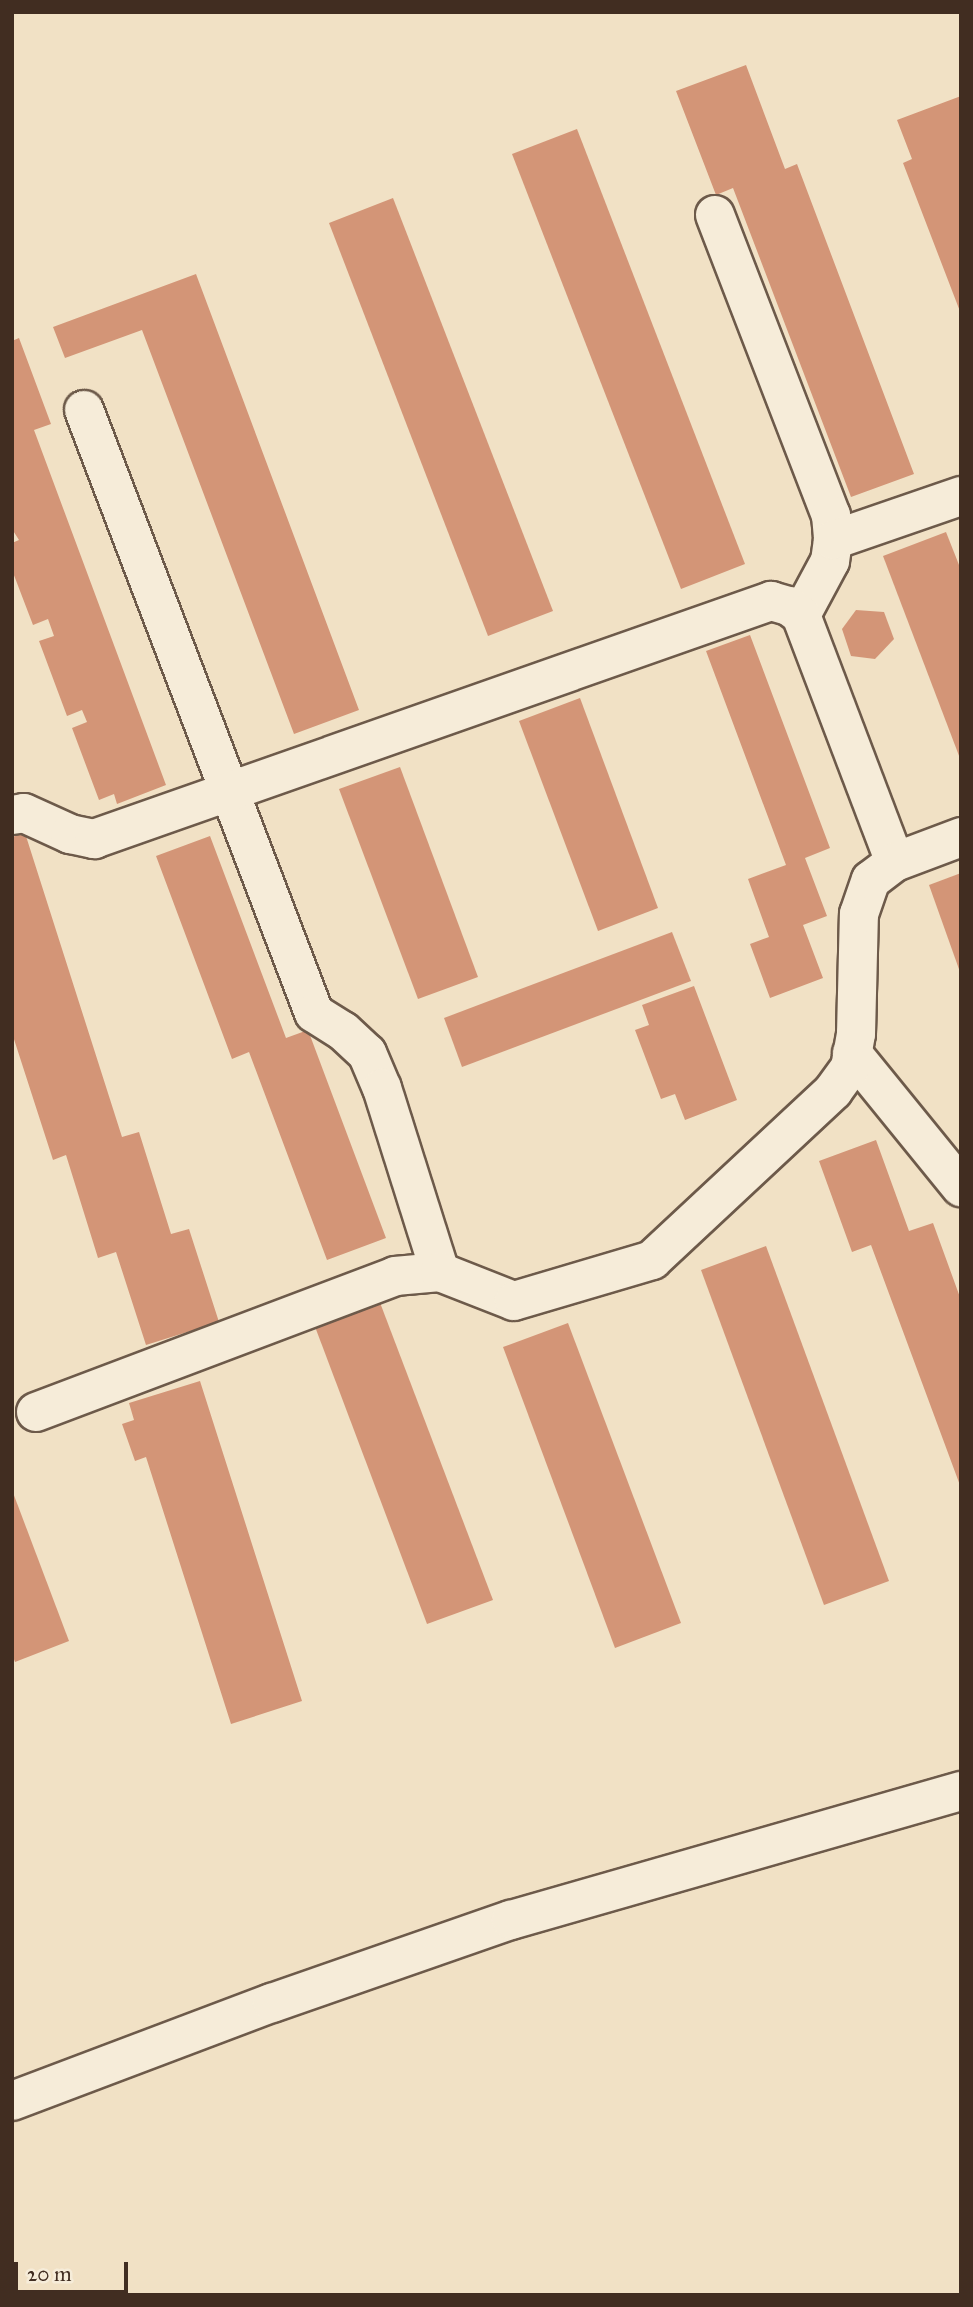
<!DOCTYPE html>
<html>
<head>
<meta charset="utf-8">
<style>
	body { margin:0 }
	#map { position:relative; width:973px; height:2307px; overflow:hidden; background:#f1e1c5; font-family:"IM FELL Great Primer",serif }
	div>[style] { position:absolute }
	[style*='--x'] { left:calc(var(--x)*1px); top:calc(var(--y)*1px); width:calc(var(--w)*1px); rotate:calc(var(--a)*1deg) }
	.building>* { inset:0; background:#d39577 }
	.roads { filter:drop-shadow(2px 0 #6d5a4a) drop-shadow(-2px 0 #6d5a4a) drop-shadow(0 2px #6d5a4a) drop-shadow(0 -2px #6d5a4a) }
	.minor>* { height:38px; margin:-19px; padding:0 19px; transform-origin:19px; border-radius:19px; background:#f6ecd9 }
	span { translate:-50% -50%; white-space:nowrap; text-align:center; line-height:1.15; -webkit-text-stroke:5px #f6ecd9; paint-order:stroke }
	.frame { position:absolute; inset:0; border:14px solid #412d21; pointer-events:none }
	.scale { position:absolute; left:14px; top:2262px; width:114px; height:32px; box-sizing:border-box; border:4px solid #412d21; border-top:0; padding-left:9px; font-size:21px; line-height:24px; white-space:nowrap; color:#412d21; -webkit-text-stroke:5px #f6ecd9; paint-order:stroke }
</style>
</head>
<body>
<div id="map">
	<div class="building">
		<div style="clip-path:polygon(746px 65px,785px 169px,797px 164px,914px 474px,851px 497px,733px 188px,716px 195px,676px 91px)"></div>
		<div style="clip-path:polygon(961px 96px,961px 314px,903px 163px,912px 159px,897px 120px)"></div>
		<div style="clip-path:polygon(577px 129px,745px 564px,681px 589px,512px 154px)"></div>
		<div style="clip-path:polygon(393px 198px,553px 611px,488px 636px,329px 223px)"></div>
		<div style="clip-path:polygon(196px 274px,359px 710px,294px 734px,142px 330px,65px 358px,53px 327px)"></div>
		<div style="clip-path:polygon(19px 338px,51px 424px,34px 430px,166px 785px,117px 804px,114px 794px,99px 800px,72px 728px,87px 722px,82px 710px,67px 716px,39px 641px,54px 636px,48px 619px,33px 625px,12px 570px,12px 543px,19px 540px,12px 529px,12px 341px)"></div>
		<div style="clip-path:polygon(946px 532px,961px 570px,961px 761px,883px 556px)"></div>
		<div style="clip-path:polygon(856px 610px,884px 612px,894px 639px,875px 659px,851px 656px,842px 629px)"></div>
		<div style="clip-path:polygon(750px 635px,830px 848px,805px 858px,827px 916px,803px 925px,823px 978px,770px 998px,750px 944px,769px 937px,748px 879px,786px 865px,706px 651px)"></div>
		<div style="clip-path:polygon(580px 698px,658px 908px,598px 931px,519px 721px)"></div>
		<div style="clip-path:polygon(400px 767px,478px 977px,418px 999px,339px 789px)"></div>
		<div style="clip-path:polygon(25px 833px,122px 1137px,139px 1132px,171px 1234px,189px 1229px,219px 1322px,146px 1345px,116px 1252px,98px 1258px,66px 1155px,53px 1160px,12px 1033px,12px 837px)"></div>
		<div style="clip-path:polygon(210px 836px,286px 1038px,308px 1030px,386px 1238px,327px 1260px,249px 1052px,232px 1059px,156px 856px)"></div>
		<div style="clip-path:polygon(961px 873px,961px 972px,960px 972px,929px 885px)"></div>
		<div style="clip-path:polygon(672px 932px,691px 981px,462px 1067px,444px 1018px)"></div>
		<div style="clip-path:polygon(694px 986px,737px 1100px,685px 1120px,675px 1094px,661px 1099px,635px 1030px,649px 1025px,642px 1005px)"></div>
		<div style="clip-path:polygon(876px 1140px,909px 1231px,933px 1223px,961px 1300px,961px 1488px,871px 1245px,852px 1252px,819px 1161px)"></div>
		<div style="clip-path:polygon(766px 1246px,889px 1581px,824px 1605px,701px 1270px)"></div>
		<div style="clip-path:polygon(379px 1300px,493px 1600px,427px 1624px,314px 1324px)"></div>
		<div style="clip-path:polygon(568px 1323px,681px 1623px,615px 1648px,503px 1347px)"></div>
		<div style="clip-path:polygon(200px 1381px,302px 1701px,231px 1724px,146px 1457px,135px 1461px,122px 1424px,134px 1420px,129px 1403px)"></div>
		<div style="clip-path:polygon(12px 1490px,69px 1641px,15px 1662px,12px 1654px)"></div>
	</div>
	<div class="roads">
		<div class="minor">
			<div style="--x:715;--y:215;--w:322;--a:68.9"></div>
			<div style="--x:831;--y:515;--w:25;--a:85"></div>
			<div style="--x:833;--y:540;--w:21;--a:98"></div>
			<div style="--x:830;--y:561;--w:61;--a:118.2"></div>
			<div style="--x:84;--y:410;--w:645;--a:69.12"></div>
			<div style="--x:314;--y:1013;--w:34;--a:32"></div>
			<div style="--x:343;--y:1031;--w:33;--a:43"></div>
			<div style="--x:367;--y:1053;--w:38;--a:67"></div>
			<div style="--x:382;--y:1088;--w:193;--a:72.5"></div>
			<div style="--x:833;--y:540;--w:135;--a:-19"></div>
			<div style="--x:12;--y:815;--w:12;--a:-9"></div>
			<div style="--x:24;--y:813;--w:51;--a:24.5"></div>
			<div style="--x:70;--y:834;--w:25;--a:12"></div>
			<div style="--x:94;--y:839;--w:718;--a:-19.37"></div>
			<div style="--x:771;--y:601;--w:19;--a:16"></div>
			<div style="--x:789;--y:606;--w:15;--a:37"></div>
			<div style="--x:801;--y:615;--w:264;--a:69.2"></div>
			<div style="--x:852;--y:1053;--w:173;--a:50.9"></div>
			<div style="--x:36;--y:1412;--w:384;--a:-20.7"></div>
			<div style="--x:395;--y:1276;--w:45;--a:-5.1"></div>
			<div style="--x:440;--y:1272;--w:79;--a:21.4"></div>
			<div style="--x:514;--y:1301;--w:144;--a:-16.5"></div>
			<div style="--x:652;--y:1260;--w:248;--a:-43"></div>
			<div style="--x:833;--y:1091;--w:29;--a:-54"></div>
			<div style="--x:850;--y:1068;--w:35;--a:-80"></div>
			<div style="--x:856;--y:1034;--w:120;--a:-88.6"></div>
			<div style="--x:859;--y:914;--w:36;--a:-71"></div>
			<div style="--x:871;--y:880;--w:30;--a:-37"></div>
			<div style="--x:895;--y:862;--w:71;--a:-20.7"></div>
			<div style="--x:12;--y:2101;--w:278;--a:-20.7"></div>
			<div style="--x:272;--y:2003;--w:253;--a:-19.2"></div>
			<div style="--x:511;--y:1920;--w:468;--a:-16"></div>
		</div>
	</div>
	<div class="frame"></div>
	<div class="scale">20 m</div>
</div>
</body>
</html>
